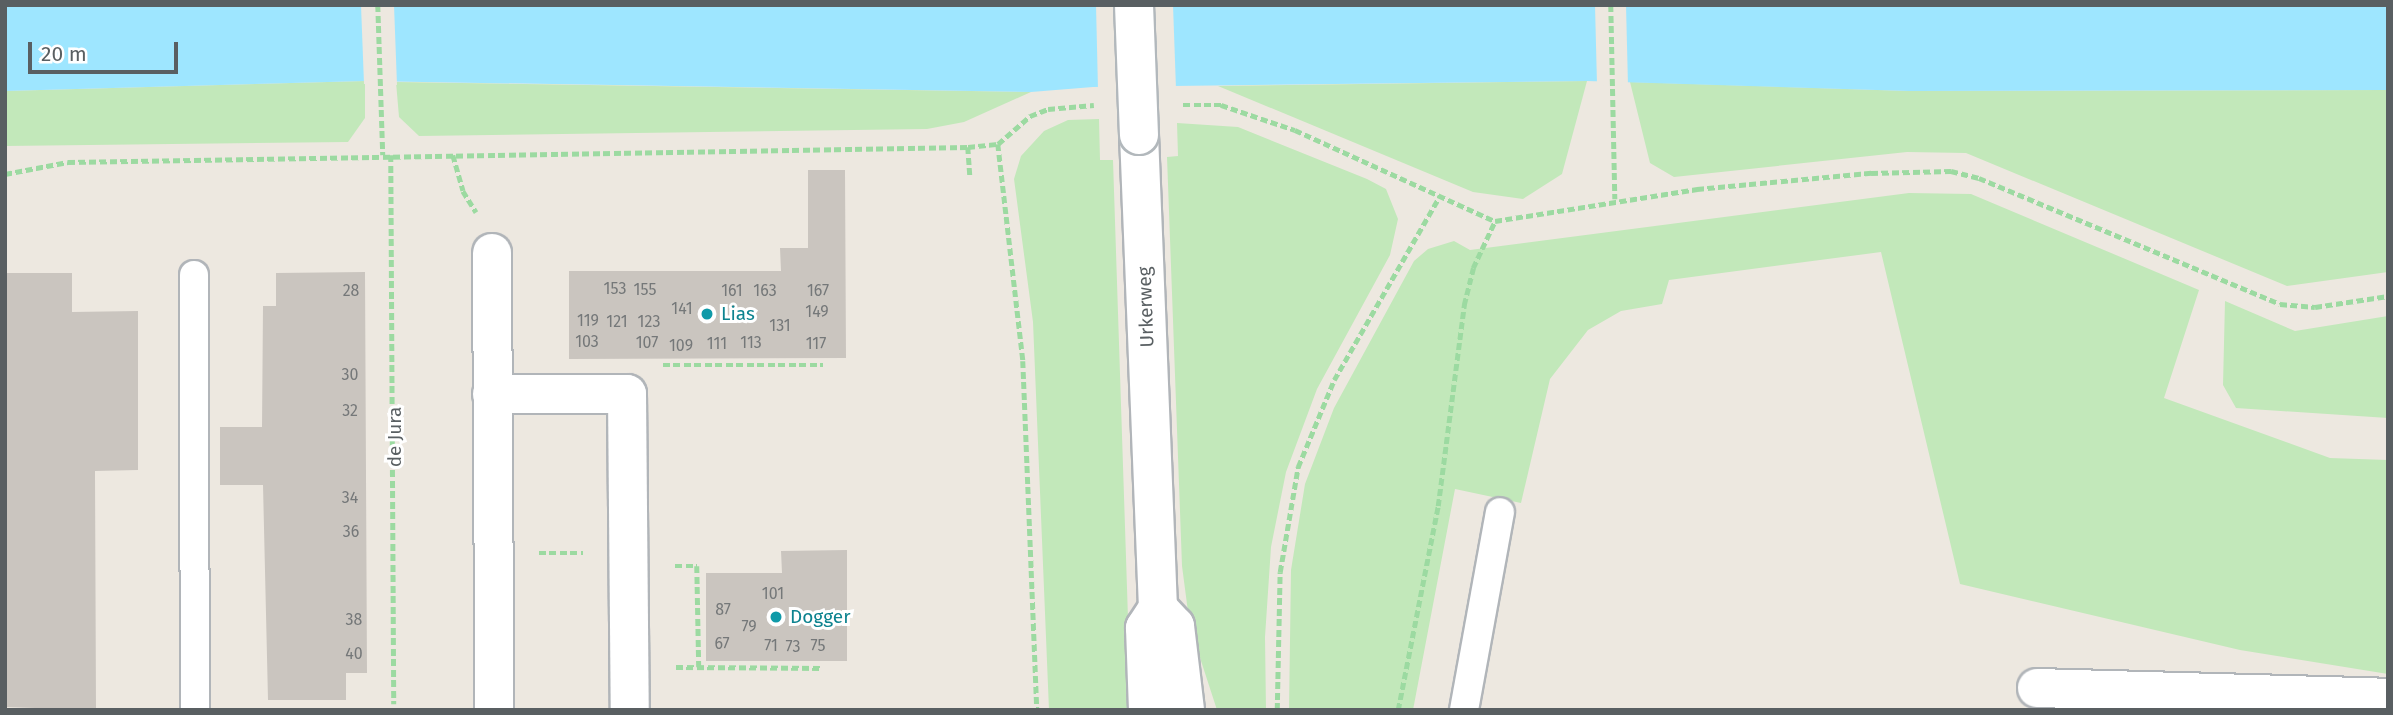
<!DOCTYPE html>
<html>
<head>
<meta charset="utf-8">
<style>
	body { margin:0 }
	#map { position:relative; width:2393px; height:715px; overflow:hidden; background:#ede8e0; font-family:"Fira Sans",sans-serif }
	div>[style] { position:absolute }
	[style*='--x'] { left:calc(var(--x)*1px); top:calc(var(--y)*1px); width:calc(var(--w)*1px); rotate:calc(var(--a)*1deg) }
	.green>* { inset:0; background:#c2e8ba }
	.water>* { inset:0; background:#9ee6ff }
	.pier>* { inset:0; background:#ede8e0 }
	.building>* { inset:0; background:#cac5bf }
	.path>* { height:4.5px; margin-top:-2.25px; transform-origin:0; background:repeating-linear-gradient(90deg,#9cdaa1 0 7px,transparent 0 10.5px) }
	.roads { filter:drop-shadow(2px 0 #b1b5b9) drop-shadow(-2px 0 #b1b5b9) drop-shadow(0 2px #b1b5b9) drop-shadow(0 -2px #b1b5b9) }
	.service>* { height:28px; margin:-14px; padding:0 14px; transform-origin:14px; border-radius:14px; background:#fff }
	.minor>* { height:38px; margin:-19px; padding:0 19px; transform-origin:19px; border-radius:19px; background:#fff }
	.secondary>* { height:38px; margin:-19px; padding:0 19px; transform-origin:19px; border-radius:19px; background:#fff }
	.bridges { filter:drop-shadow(2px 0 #b2b8bc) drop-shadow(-2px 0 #b2b8bc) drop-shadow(0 2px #b2b8bc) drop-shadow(0 -2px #b2b8bc) }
	.secondary-bridge>* { height:38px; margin:-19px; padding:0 19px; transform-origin:19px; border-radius:19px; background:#fff }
	.dots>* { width:19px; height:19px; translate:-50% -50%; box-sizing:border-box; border:4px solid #fff; border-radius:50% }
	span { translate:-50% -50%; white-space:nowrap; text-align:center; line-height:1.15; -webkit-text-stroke:6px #fff; paint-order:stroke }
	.number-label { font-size:16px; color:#757879 }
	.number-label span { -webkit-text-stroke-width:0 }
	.street-label { font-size:19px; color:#595f62 }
	.culture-label { font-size:19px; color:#0d838f }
	.left { translate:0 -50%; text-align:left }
	.frame { position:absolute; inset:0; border:7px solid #595f62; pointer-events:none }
	.scale { position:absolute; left:28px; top:42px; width:150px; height:32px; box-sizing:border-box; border:4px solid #595f62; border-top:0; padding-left:9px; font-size:21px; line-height:24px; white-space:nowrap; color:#595f62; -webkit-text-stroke:5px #fff; paint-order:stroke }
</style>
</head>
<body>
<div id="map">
	<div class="green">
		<div style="clip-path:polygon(365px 81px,365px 118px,348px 142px,5px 146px,5px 91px)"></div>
		<div style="clip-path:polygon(1587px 81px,1562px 174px,1523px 199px,1473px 192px,1218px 86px)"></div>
		<div style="clip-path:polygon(396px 82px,1031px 92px,964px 122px,927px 129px,419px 136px,399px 117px)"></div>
		<div style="clip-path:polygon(1630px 82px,1909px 91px,2388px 90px,2388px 272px,2287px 286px,1966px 153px,1907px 152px,1674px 177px,1650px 163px)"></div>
		<div style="clip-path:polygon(1099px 119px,1100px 160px,1113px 160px,1131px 710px,1049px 710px,1033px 322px,1014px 179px,1021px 156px,1044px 131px,1068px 120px)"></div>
		<div style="clip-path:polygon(1177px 123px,1238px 127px,1367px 179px,1386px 189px,1398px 219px,1390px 255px,1317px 389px,1286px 472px,1271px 547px,1265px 637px,1266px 710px,1217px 710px,1190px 627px,1182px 566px,1167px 157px,1178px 156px)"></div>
		<div style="clip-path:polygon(1909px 193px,1971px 194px,2199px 290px,2164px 398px,2330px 458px,2388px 460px,2388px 674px,2240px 650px,1960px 584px,1881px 252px,1669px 280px,1662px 304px,1621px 311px,1588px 330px,1550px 379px,1521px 503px,1455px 489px,1413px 710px,1289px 710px,1291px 570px,1305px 484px,1334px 408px,1414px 261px,1428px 249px,1454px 241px,1470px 250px)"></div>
		<div style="clip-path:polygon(2225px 301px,2295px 331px,2388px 316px,2388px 418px,2236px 408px,2223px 385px)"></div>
	</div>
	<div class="water">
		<div style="clip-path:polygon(5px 5px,2388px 5px,2388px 90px,1909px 91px,1587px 81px,1093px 87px,1031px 92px,365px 81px,5px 91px)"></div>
	</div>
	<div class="pier">
		<div style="clip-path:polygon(361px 5px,394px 5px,397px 85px,364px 84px)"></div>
		<div style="clip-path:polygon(1096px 5px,1173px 5px,1176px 89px,1098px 90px)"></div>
		<div style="clip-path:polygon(1595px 5px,1626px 5px,1628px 86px,1597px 85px)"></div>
	</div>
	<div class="building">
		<div style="clip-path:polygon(808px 170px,845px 170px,846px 358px,569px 359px,569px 271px,781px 271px,780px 248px,808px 248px)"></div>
		<div style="clip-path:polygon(365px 272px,367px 673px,346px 673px,346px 700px,268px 700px,263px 485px,220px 485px,220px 427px,262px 427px,263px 306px,276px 306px,276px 273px)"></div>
		<div style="clip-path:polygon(5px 273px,72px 273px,72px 312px,138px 311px,138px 470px,95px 471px,96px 710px,5px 707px)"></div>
		<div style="clip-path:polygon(847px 550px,847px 661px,706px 661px,706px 573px,782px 573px,781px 551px)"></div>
	</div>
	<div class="path">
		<div style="--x:378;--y:5;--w:150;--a:88.1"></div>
		<div style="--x:1611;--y:5;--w:194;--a:88.8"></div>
		<div style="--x:1183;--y:105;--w:38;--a:0"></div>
		<div style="--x:1221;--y:105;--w:78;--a:18.7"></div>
		<div style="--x:1295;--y:130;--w:220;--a:24.5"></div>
		<div style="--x:1495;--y:221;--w:205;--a:-9"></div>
		<div style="--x:1697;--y:189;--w:175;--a:-5.3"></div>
		<div style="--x:1871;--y:173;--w:80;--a:-1.4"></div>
		<div style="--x:1951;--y:171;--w:29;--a:14"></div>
		<div style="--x:1979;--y:178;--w:326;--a:22.7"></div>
		<div style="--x:2280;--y:304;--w:35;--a:5"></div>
		<div style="--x:2315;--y:307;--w:74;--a:-8.6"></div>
		<div style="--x:998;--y:144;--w:218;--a:83.4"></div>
		<div style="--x:1023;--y:361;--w:349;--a:87.7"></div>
		<div style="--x:968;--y:147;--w:30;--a:86"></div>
		<div style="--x:391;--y:155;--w:549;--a:89.69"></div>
		<div style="--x:453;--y:155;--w:37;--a:74"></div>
		<div style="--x:463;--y:191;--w:25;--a:58"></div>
		<div style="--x:5;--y:174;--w:64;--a:-10.8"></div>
		<div style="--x:68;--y:162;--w:900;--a:-0.95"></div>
		<div style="--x:968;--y:147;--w:30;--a:-6"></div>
		<div style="--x:998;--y:144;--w:43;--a:-41.2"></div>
		<div style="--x:1030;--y:116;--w:19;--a:-21"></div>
		<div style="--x:1048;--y:109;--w:46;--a:-5"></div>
		<div style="--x:663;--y:365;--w:160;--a:0"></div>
		<div style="--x:539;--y:553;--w:44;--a:0"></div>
		<div style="--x:675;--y:566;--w:22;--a:0"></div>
		<div style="--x:697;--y:566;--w:101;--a:88.9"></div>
		<div style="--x:676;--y:667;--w:146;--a:0.4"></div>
		<div style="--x:1277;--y:710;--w:138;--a:-88.8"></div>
		<div style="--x:1280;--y:572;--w:107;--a:-80.3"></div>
		<div style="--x:1298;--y:467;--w:94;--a:-67.5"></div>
		<div style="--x:1334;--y:380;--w:212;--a:-60.1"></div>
		<div style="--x:1398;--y:710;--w:208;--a:-78.9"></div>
		<div style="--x:1438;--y:506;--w:203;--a:-82.6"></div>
		<div style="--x:1464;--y:305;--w:38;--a:-76"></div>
		<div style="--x:1473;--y:268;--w:52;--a:-64.9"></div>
	</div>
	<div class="roads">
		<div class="service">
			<div style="--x:194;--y:275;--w:435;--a:89.9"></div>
			<div style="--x:1464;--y:710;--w:201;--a:-79.7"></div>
		</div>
		<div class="minor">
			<div style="--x:492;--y:253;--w:457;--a:89.7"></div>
			<div style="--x:492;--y:394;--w:135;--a:0"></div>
			<div style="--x:627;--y:394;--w:316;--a:89.5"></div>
			<div style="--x:2037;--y:688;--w:351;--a:1.6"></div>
		</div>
		<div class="secondary">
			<div style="--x:1139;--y:135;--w:473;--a:87.7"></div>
			<div style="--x:1158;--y:608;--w:24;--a:123"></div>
			<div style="--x:1145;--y:628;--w:82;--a:87.9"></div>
			<div style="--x:1158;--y:608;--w:25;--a:47"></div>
			<div style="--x:1175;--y:626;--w:85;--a:83.2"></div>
		</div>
	</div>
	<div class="bridges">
		<div class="secondary-bridge">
			<div style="--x:1134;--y:5;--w:130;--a:87.8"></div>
		</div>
	</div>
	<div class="dots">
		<div style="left:707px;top:314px;background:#0f9aa8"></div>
		<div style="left:776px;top:617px;background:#0f9aa8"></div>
	</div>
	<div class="number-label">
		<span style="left:615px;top:289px">153</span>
		<span style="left:645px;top:290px">155</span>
		<span style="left:351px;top:291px">28</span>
		<span style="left:732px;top:291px">161</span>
		<span style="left:765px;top:291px">163</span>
		<span style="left:818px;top:291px">167</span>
		<span style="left:682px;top:309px">141</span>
		<span style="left:817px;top:312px">149</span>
		<span style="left:588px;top:321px">119</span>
		<span style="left:617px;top:322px">121</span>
		<span style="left:649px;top:322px">123</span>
		<span style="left:780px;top:326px">131</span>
		<span style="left:587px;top:342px">103</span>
		<span style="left:647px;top:343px">107</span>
		<span style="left:751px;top:343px">113</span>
		<span style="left:717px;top:344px">111</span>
		<span style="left:816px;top:344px">117</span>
		<span style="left:681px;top:346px">109</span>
		<span style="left:350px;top:375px">30</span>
		<span style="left:350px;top:411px">32</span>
		<span style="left:350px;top:498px">34</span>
		<span style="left:351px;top:532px">36</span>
		<span style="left:773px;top:594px">101</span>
		<span style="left:723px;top:610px">87</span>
		<span style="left:354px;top:620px">38</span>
		<span style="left:749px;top:627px">79</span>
		<span style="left:722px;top:644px">67</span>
		<span style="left:771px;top:646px">71</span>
		<span style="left:818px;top:646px">75</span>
		<span style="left:793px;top:647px">73</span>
		<span style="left:354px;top:654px">40</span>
	</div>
	<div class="street-label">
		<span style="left:1146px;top:307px;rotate:-92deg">Urkerweg</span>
		<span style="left:395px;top:437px;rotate:-90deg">de Jura</span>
	</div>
	<div class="culture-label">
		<span class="left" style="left:721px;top:314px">Lias</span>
		<span class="left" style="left:790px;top:617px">Dogger</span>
	</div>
	<div class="frame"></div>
	<div class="scale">20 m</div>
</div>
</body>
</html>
